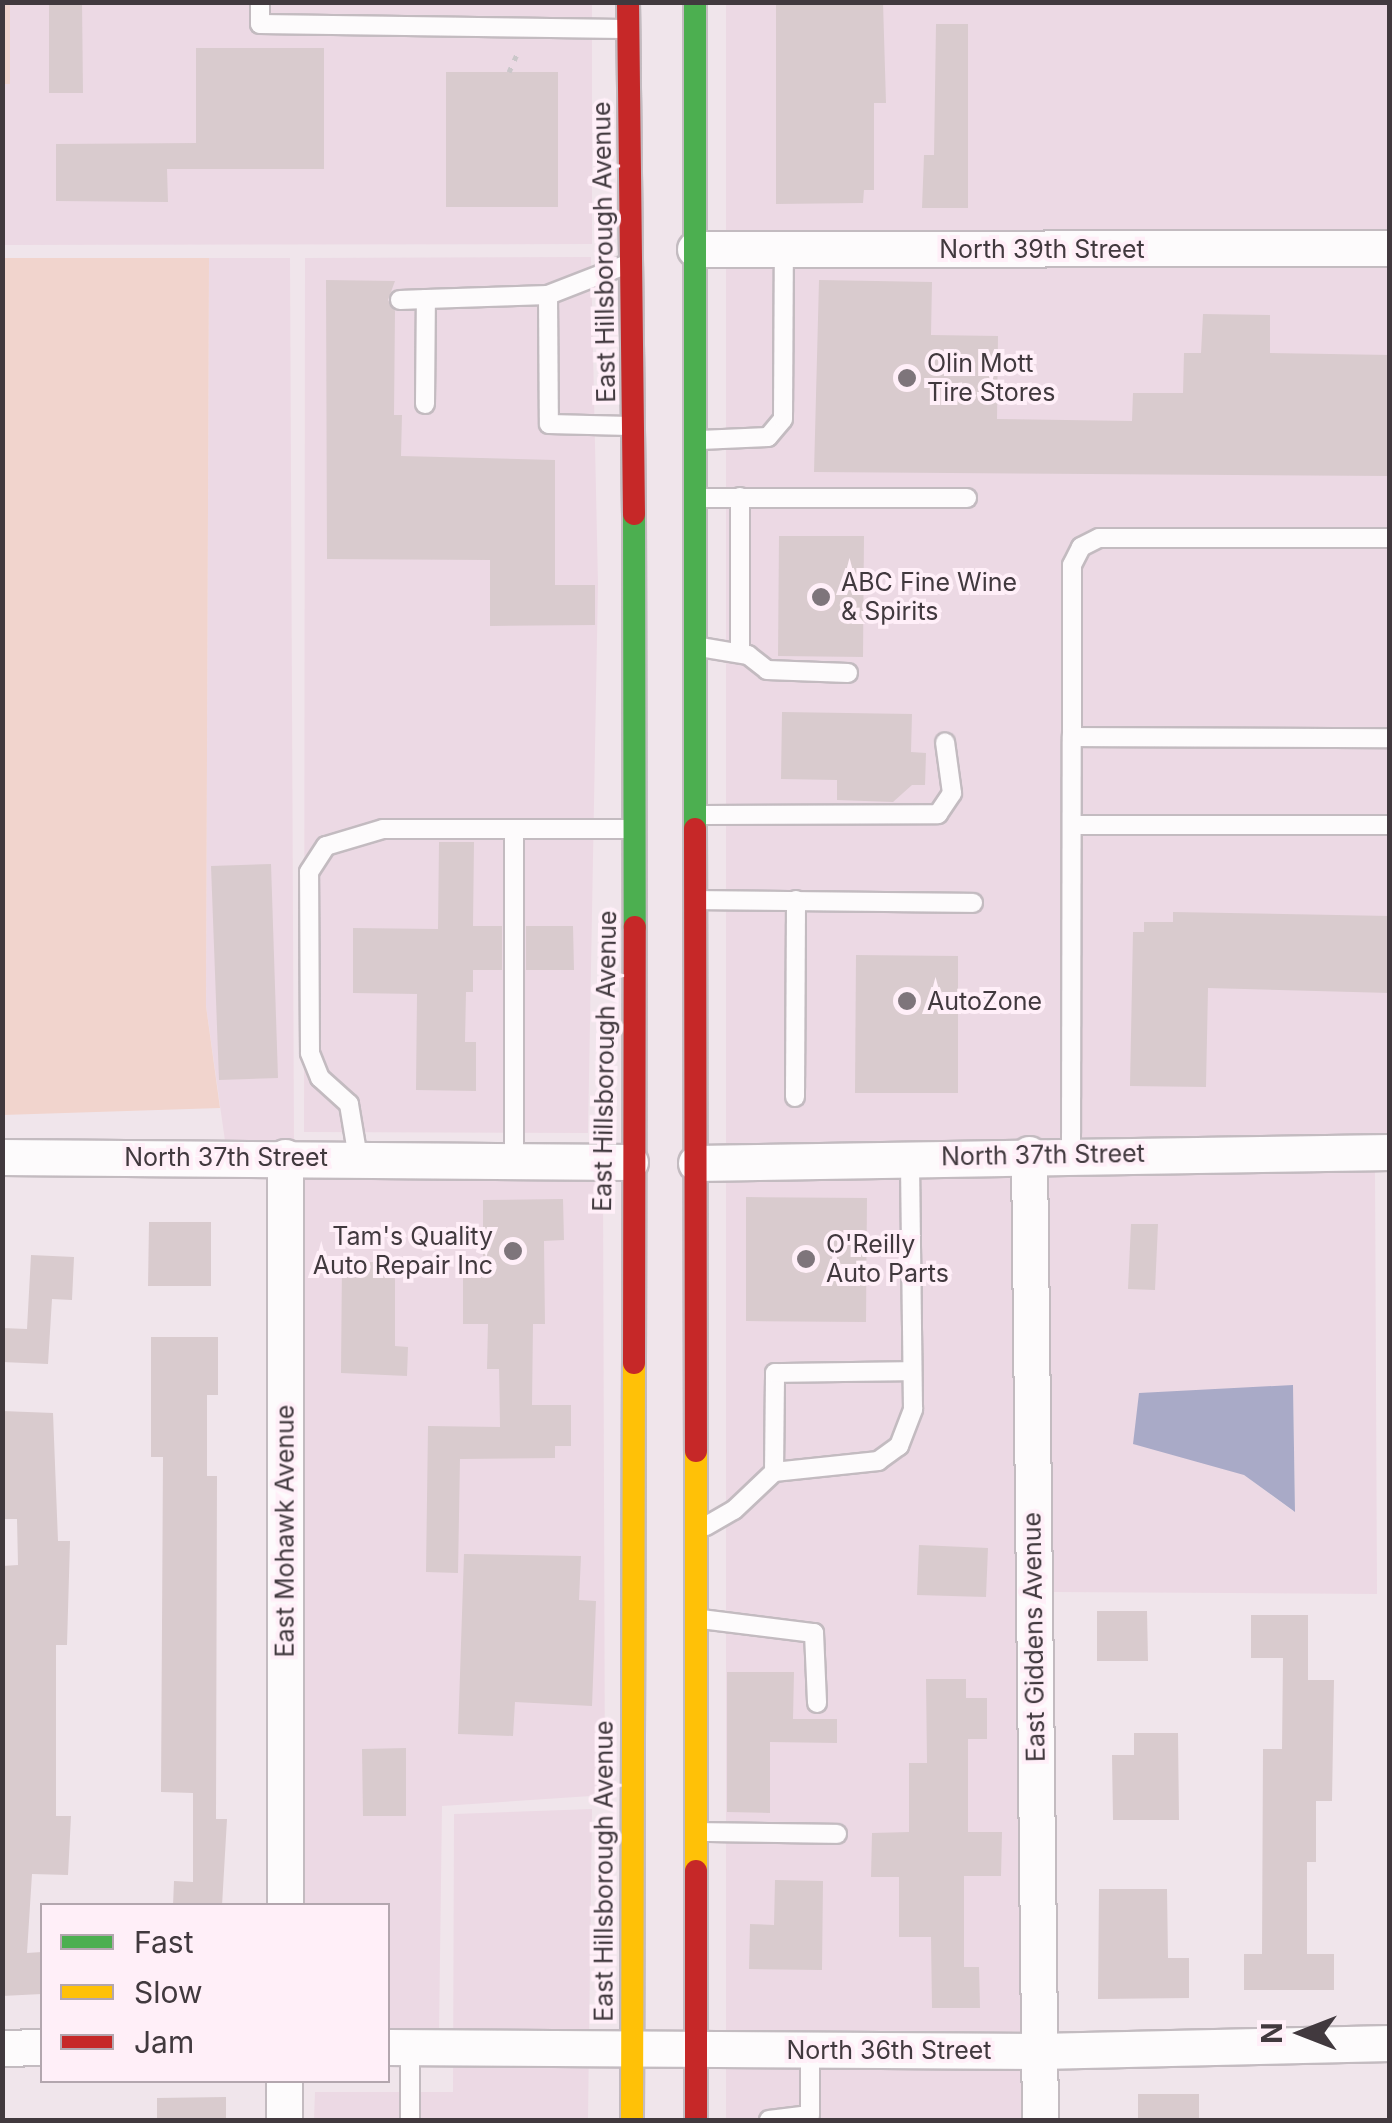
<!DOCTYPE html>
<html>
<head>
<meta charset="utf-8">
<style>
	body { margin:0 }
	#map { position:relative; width:1392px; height:2123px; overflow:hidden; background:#f0e5eb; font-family:Inter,sans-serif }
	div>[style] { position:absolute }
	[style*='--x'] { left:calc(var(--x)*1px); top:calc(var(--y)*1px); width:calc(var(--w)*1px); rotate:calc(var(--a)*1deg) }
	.built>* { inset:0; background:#ecd9e4 }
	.green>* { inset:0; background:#f1d4cd }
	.water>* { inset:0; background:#a9aac7 }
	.building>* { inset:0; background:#d9cbce }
	.path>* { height:5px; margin-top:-2.5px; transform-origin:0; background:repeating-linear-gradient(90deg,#cac7c9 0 5px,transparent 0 13px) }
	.roads { filter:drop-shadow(2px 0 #c3bbc0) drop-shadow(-2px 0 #c3bbc0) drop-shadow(0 2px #c3bbc0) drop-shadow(0 -2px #c3bbc0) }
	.lane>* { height:18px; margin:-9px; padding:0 9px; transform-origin:9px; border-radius:9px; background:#fdfbfc }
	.street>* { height:35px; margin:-17.5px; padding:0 17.5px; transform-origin:17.5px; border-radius:17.5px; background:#fdfbfc }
	.fast>* { height:22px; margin:-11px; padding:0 11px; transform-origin:11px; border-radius:11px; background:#4caf50 }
	.slow>* { height:22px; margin:-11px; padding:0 11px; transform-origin:11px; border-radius:11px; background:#ffc107 }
	.jam>* { height:22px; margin:-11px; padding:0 11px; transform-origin:11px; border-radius:11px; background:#c62828 }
	.dots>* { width:28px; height:28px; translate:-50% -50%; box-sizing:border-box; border:5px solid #ffeff8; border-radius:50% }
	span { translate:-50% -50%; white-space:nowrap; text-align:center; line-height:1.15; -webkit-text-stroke:8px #ffeff8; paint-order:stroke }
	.street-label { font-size:25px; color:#41393e }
	.poi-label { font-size:25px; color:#41393e }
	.left { translate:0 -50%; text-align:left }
	.right { translate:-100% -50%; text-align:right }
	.frame { position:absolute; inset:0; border:5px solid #41393e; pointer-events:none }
	.legend { position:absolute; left:40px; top:1903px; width:350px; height:180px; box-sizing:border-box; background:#ffeff8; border:2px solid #b3a6ae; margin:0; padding:12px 18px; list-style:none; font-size:30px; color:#41393e }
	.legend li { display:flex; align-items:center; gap:20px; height:50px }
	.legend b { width:50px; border:2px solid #b3a6ae }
	.north { position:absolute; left:1252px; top:1983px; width:100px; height:100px; -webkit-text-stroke:8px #ffeff8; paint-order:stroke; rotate:270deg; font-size:28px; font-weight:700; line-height:40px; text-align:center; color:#41393e }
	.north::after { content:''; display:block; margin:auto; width:35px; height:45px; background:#41393e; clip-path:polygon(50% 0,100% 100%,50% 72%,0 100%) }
</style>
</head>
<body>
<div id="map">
	<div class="built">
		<div style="clip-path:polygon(2px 3px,592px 3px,592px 244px,3px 245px)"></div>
		<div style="clip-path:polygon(726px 3px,1389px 3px,1389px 233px,726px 234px)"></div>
		<div style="clip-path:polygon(591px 257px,598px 584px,588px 1133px,304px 1132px,305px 258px)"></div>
		<div style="clip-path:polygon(209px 258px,290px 258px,294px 1141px,225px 1141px,206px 1006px)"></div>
		<div style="clip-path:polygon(1389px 263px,1389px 1137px,726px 1147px,726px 264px)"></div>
		<div style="clip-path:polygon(evenodd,1375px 1168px,1377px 1594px,1054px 1592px,1054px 1878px,1047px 1169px,1375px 1168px,1293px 1385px,1295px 1511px,1293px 1511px,1244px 1475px,1293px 1385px)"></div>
		<div style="clip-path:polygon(1012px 1170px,1022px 2035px,726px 2034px,726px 1177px)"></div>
		<div style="clip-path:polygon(302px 1172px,603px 1176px,605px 1803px,591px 1796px,442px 1806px,439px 2032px,388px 2032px,388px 1906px,302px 1906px)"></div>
		<div style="clip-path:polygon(592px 1809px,588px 2120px,314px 2120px,315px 2092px,453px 2092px,454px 1814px)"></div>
		<div style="clip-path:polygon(726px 2064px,1022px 2066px,1023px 2120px,726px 2120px)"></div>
	</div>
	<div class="green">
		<div style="clip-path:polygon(2px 3px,10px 3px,10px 84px,3px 84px)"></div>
		<div style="clip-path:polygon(3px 258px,209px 258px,206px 1006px,220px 1108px,3px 1115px)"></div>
	</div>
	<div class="water">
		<div style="clip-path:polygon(1293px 1385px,1295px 1512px,1244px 1475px,1133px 1444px,1139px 1393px)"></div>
	</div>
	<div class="building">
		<div style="clip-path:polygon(49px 2px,82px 2px,83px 93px,49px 93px)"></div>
		<div style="clip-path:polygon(776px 2px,883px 2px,886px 103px,874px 103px,874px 190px,864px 190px,863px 203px,776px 204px)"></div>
		<div style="clip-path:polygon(936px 24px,968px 24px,968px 208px,922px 208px,924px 155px,934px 155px)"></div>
		<div style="clip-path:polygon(196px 48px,324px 48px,324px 169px,167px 169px,168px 202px,56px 201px,56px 144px,196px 143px)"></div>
		<div style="clip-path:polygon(446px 72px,558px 72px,558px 207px,446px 207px)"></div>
		<div style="clip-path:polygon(326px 280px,395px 281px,388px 300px,395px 311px,394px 415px,402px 415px,401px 456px,555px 460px,555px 585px,595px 585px,595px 625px,490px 626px,490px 560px,327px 559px)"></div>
		<div style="clip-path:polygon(819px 280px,932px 282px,931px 335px,998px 336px,997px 419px,1132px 421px,1133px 393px,1183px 393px,1184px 353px,1201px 353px,1203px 314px,1270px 315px,1270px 353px,1390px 355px,1390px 476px,814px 472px)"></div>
		<div style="clip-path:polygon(779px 536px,864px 536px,863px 657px,778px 656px)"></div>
		<div style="clip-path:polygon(782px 712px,912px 714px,911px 752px,926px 753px,925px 785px,912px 785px,893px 802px,837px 800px,837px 780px,781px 779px)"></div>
		<div style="clip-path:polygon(439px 842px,474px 842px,473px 926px,502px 926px,502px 970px,473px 970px,473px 992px,466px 992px,465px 1042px,476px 1042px,476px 1091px,416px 1090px,417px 994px,353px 993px,353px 928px,438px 929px)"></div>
		<div style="clip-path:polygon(271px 864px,278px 1078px,219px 1080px,211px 866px)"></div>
		<div style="clip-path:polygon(1173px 912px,1390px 916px,1390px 993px,1208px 988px,1206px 1087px,1130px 1086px,1133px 932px,1144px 932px,1144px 922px,1173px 922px)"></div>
		<div style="clip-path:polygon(526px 926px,573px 926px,574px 970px,526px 970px)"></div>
		<div style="clip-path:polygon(856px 955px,958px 956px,958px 1093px,855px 1093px)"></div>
		<div style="clip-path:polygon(746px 1197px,867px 1198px,866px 1322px,746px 1321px)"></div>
		<div style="clip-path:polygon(563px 1199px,564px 1240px,544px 1241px,545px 1324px,533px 1324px,532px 1405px,571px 1405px,571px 1446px,555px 1446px,555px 1458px,460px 1459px,458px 1573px,426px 1572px,428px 1426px,500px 1427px,499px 1369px,487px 1369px,488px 1324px,463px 1324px,463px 1262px,483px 1262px,483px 1200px)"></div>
		<div style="clip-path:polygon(149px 1222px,211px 1222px,211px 1286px,148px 1286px)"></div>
		<div style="clip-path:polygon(1131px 1224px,1158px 1224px,1155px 1290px,1128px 1289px)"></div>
		<div style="clip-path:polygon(31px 1255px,74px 1257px,72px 1300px,52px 1299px,48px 1364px,2px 1362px,2px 1328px,27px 1329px)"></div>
		<div style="clip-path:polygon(342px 1262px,395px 1262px,395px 1346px,408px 1347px,407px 1376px,341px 1373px)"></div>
		<div style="clip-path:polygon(151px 1337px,218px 1337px,218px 1395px,207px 1395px,207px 1476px,217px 1476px,216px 1819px,227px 1819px,222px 1906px,173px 1906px,174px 1881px,193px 1882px,193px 1793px,161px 1792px,163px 1457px,151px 1457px)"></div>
		<div style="clip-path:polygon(2px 1411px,53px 1413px,58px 1541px,70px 1541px,67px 1645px,56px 1645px,56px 1816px,71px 1816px,68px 1875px,32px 1874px,27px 1953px,42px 1952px,42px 1994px,2px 1996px,2px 1566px,18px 1565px,17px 1519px,2px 1519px)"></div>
		<div style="clip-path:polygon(919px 1545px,988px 1548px,986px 1597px,917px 1595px)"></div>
		<div style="clip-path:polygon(464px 1554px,581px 1556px,579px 1600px,596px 1601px,592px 1706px,515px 1702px,513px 1736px,458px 1734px)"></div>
		<div style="clip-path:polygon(1097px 1611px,1147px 1611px,1148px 1661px,1097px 1661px)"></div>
		<div style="clip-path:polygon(1251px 1615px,1308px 1615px,1308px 1680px,1334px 1680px,1332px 1801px,1316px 1801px,1316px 1862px,1307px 1862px,1307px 1954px,1334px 1954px,1334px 1990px,1244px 1990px,1244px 1954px,1262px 1954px,1263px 1749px,1282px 1749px,1283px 1658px,1251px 1658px)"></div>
		<div style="clip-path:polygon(727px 1672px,794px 1672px,793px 1719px,837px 1719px,837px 1743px,770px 1742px,770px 1813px,727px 1812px)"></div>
		<div style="clip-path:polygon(926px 1679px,966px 1679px,966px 1698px,987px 1698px,987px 1739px,968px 1739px,968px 1832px,1002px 1832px,1001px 1876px,964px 1876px,964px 1967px,979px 1967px,980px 2008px,932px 2008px,931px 1937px,899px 1937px,899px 1877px,871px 1877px,872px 1833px,909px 1832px,909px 1763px,927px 1763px)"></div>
		<div style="clip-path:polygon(1134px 1733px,1178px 1733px,1179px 1820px,1113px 1820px,1112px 1755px,1134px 1755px)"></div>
		<div style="clip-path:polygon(406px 1748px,406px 1816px,363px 1816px,362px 1749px)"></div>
		<div style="clip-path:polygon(775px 1880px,823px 1881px,822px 1970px,749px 1969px,750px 1924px,774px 1925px)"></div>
		<div style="clip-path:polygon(1099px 1889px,1167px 1889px,1168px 1958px,1189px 1958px,1189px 1998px,1098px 1999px)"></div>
		<div style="clip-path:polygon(1138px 2094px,1199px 2094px,1199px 2120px,1138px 2120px)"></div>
		<div style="clip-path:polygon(226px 2097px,226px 2120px,157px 2120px,157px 2098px)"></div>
	</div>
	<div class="path">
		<div style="--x:509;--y:72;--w:22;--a:-66"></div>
	</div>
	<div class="roads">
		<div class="lane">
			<div style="--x:260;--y:2;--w:22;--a:90"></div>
			<div style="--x:260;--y:24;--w:363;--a:0.8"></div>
			<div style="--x:548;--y:295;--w:129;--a:89.6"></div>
			<div style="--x:549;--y:424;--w:81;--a:1.4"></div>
			<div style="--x:400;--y:300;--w:26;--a:-2"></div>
			<div style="--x:425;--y:404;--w:105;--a:-89.5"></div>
			<div style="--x:426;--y:299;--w:122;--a:-1.9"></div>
			<div style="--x:548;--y:295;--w:83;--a:-21.3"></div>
			<div style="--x:700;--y:440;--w:68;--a:-2.5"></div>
			<div style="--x:768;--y:437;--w:23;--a:-50"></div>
			<div style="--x:783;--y:419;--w:170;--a:-89.7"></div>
			<div style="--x:702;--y:498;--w:265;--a:0"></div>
			<div style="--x:700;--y:647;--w:49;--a:9.5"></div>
			<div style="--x:748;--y:655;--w:24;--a:38"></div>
			<div style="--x:767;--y:670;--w:81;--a:2.1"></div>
			<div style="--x:740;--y:653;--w:156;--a:-90"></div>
			<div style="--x:1072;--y:737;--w:172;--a:-90"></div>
			<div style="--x:1072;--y:565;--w:20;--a:-63"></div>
			<div style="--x:1081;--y:547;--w:20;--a:-27"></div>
			<div style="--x:1099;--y:538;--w:291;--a:0"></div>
			<div style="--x:701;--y:815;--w:237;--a:-0.2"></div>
			<div style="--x:938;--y:814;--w:25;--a:-56"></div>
			<div style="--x:952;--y:793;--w:51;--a:-97.8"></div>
			<div style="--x:1072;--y:825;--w:318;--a:0"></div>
			<div style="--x:514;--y:829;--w:331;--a:90"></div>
			<div style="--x:701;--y:900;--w:272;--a:0.6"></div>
			<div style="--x:795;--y:1097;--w:197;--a:-89.7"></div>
			<div style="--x:1071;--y:1154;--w:417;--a:-89.9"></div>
			<div style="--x:1072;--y:737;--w:318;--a:0.2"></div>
			<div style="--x:358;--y:1158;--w:55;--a:-99.5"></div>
			<div style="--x:349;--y:1104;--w:39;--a:-138"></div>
			<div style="--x:320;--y:1078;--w:27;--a:-112"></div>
			<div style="--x:310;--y:1053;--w:181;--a:-90.3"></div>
			<div style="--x:309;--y:872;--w:31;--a:-57"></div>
			<div style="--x:326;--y:846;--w:59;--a:-16.6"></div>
			<div style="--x:383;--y:829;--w:247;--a:0"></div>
			<div style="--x:774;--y:1472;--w:99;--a:-89.4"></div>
			<div style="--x:775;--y:1373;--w:137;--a:-0.8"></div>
			<div style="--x:706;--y:1526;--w:32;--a:-30"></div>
			<div style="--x:734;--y:1510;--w:55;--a:-43.5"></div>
			<div style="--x:774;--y:1472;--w:105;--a:-6"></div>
			<div style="--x:878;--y:1461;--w:26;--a:-36"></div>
			<div style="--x:899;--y:1446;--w:40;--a:-69"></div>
			<div style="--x:913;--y:1409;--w:252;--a:-90.7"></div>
			<div style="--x:701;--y:1619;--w:114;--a:7.1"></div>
			<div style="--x:814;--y:1633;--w:70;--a:87.5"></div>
			<div style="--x:701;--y:1832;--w:136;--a:0.8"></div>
			<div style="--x:410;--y:2047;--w:73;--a:90"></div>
			<div style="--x:769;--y:2120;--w:41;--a:-7"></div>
			<div style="--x:810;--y:2115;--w:66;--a:-90"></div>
		</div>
		<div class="street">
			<div style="--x:695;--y:249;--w:695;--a:-0.08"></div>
			<div style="--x:1029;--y:1154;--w:966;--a:89.35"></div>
			<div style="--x:2;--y:1157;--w:628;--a:0.46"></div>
			<div style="--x:696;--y:1163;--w:694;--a:-0.91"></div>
			<div style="--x:285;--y:1906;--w:749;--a:-90"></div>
			<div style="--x:388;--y:2047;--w:651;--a:0.35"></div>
			<div style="--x:1039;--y:2051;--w:351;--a:-1.3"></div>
			<div style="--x:2;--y:2048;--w:40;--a:-1.4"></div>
			<div style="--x:284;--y:2120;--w:40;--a:-90"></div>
		</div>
		<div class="fast">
			<div style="--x:695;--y:2;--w:827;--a:90"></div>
			<div style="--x:634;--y:514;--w:413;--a:89.9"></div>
		</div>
		<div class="slow">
			<div style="--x:696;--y:1451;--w:420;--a:90"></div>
			<div style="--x:632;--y:2120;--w:757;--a:-89.85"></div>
		</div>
		<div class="jam">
			<div style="--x:628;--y:2;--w:512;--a:89.33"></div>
			<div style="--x:695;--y:829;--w:622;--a:89.91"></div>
			<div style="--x:634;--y:1363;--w:436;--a:-89.9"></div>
			<div style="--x:696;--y:1871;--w:249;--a:90"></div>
		</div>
	</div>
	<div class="dots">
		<div style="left:907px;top:378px;background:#7e757b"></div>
		<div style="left:821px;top:597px;background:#7e757b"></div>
		<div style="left:907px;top:1001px;background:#7e757b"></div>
		<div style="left:513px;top:1251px;background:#7e757b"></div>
		<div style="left:806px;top:1259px;background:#7e757b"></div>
	</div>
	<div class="street-label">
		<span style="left:1042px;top:249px">North 39th Street</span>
		<span style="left:604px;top:252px;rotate:-91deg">East Hillsborough Avenue</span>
		<span style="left:605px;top:1061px;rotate:-89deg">East Hillsborough Avenue</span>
		<span style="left:1043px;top:1155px;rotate:-1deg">North 37th Street</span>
		<span style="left:226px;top:1157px">North 37th Street</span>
		<span style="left:285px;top:1531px;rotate:-90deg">East Mohawk Avenue</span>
		<span style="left:1034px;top:1637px;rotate:-91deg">East Giddens Avenue</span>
		<span style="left:604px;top:1871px;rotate:-90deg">East Hillsborough Avenue</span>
		<span style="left:889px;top:2050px">North 36th Street</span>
	</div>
	<div class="poi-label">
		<span class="left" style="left:927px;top:378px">Olin Mott<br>Tire Stores</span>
		<span class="left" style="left:841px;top:597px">ABC Fine Wine<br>&amp; Spirits</span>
		<span class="left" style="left:927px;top:1001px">AutoZone</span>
		<span class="right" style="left:493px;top:1251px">Tam's Quality<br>Auto Repair Inc</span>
		<span class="left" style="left:826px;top:1259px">O'Reilly<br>Auto Parts</span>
	</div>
	<div class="frame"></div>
	<ul class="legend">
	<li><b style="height:12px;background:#4caf50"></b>Fast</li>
	<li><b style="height:12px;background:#ffc107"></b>Slow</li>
	<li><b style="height:12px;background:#c62828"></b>Jam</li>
	</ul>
	<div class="north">N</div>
</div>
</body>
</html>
